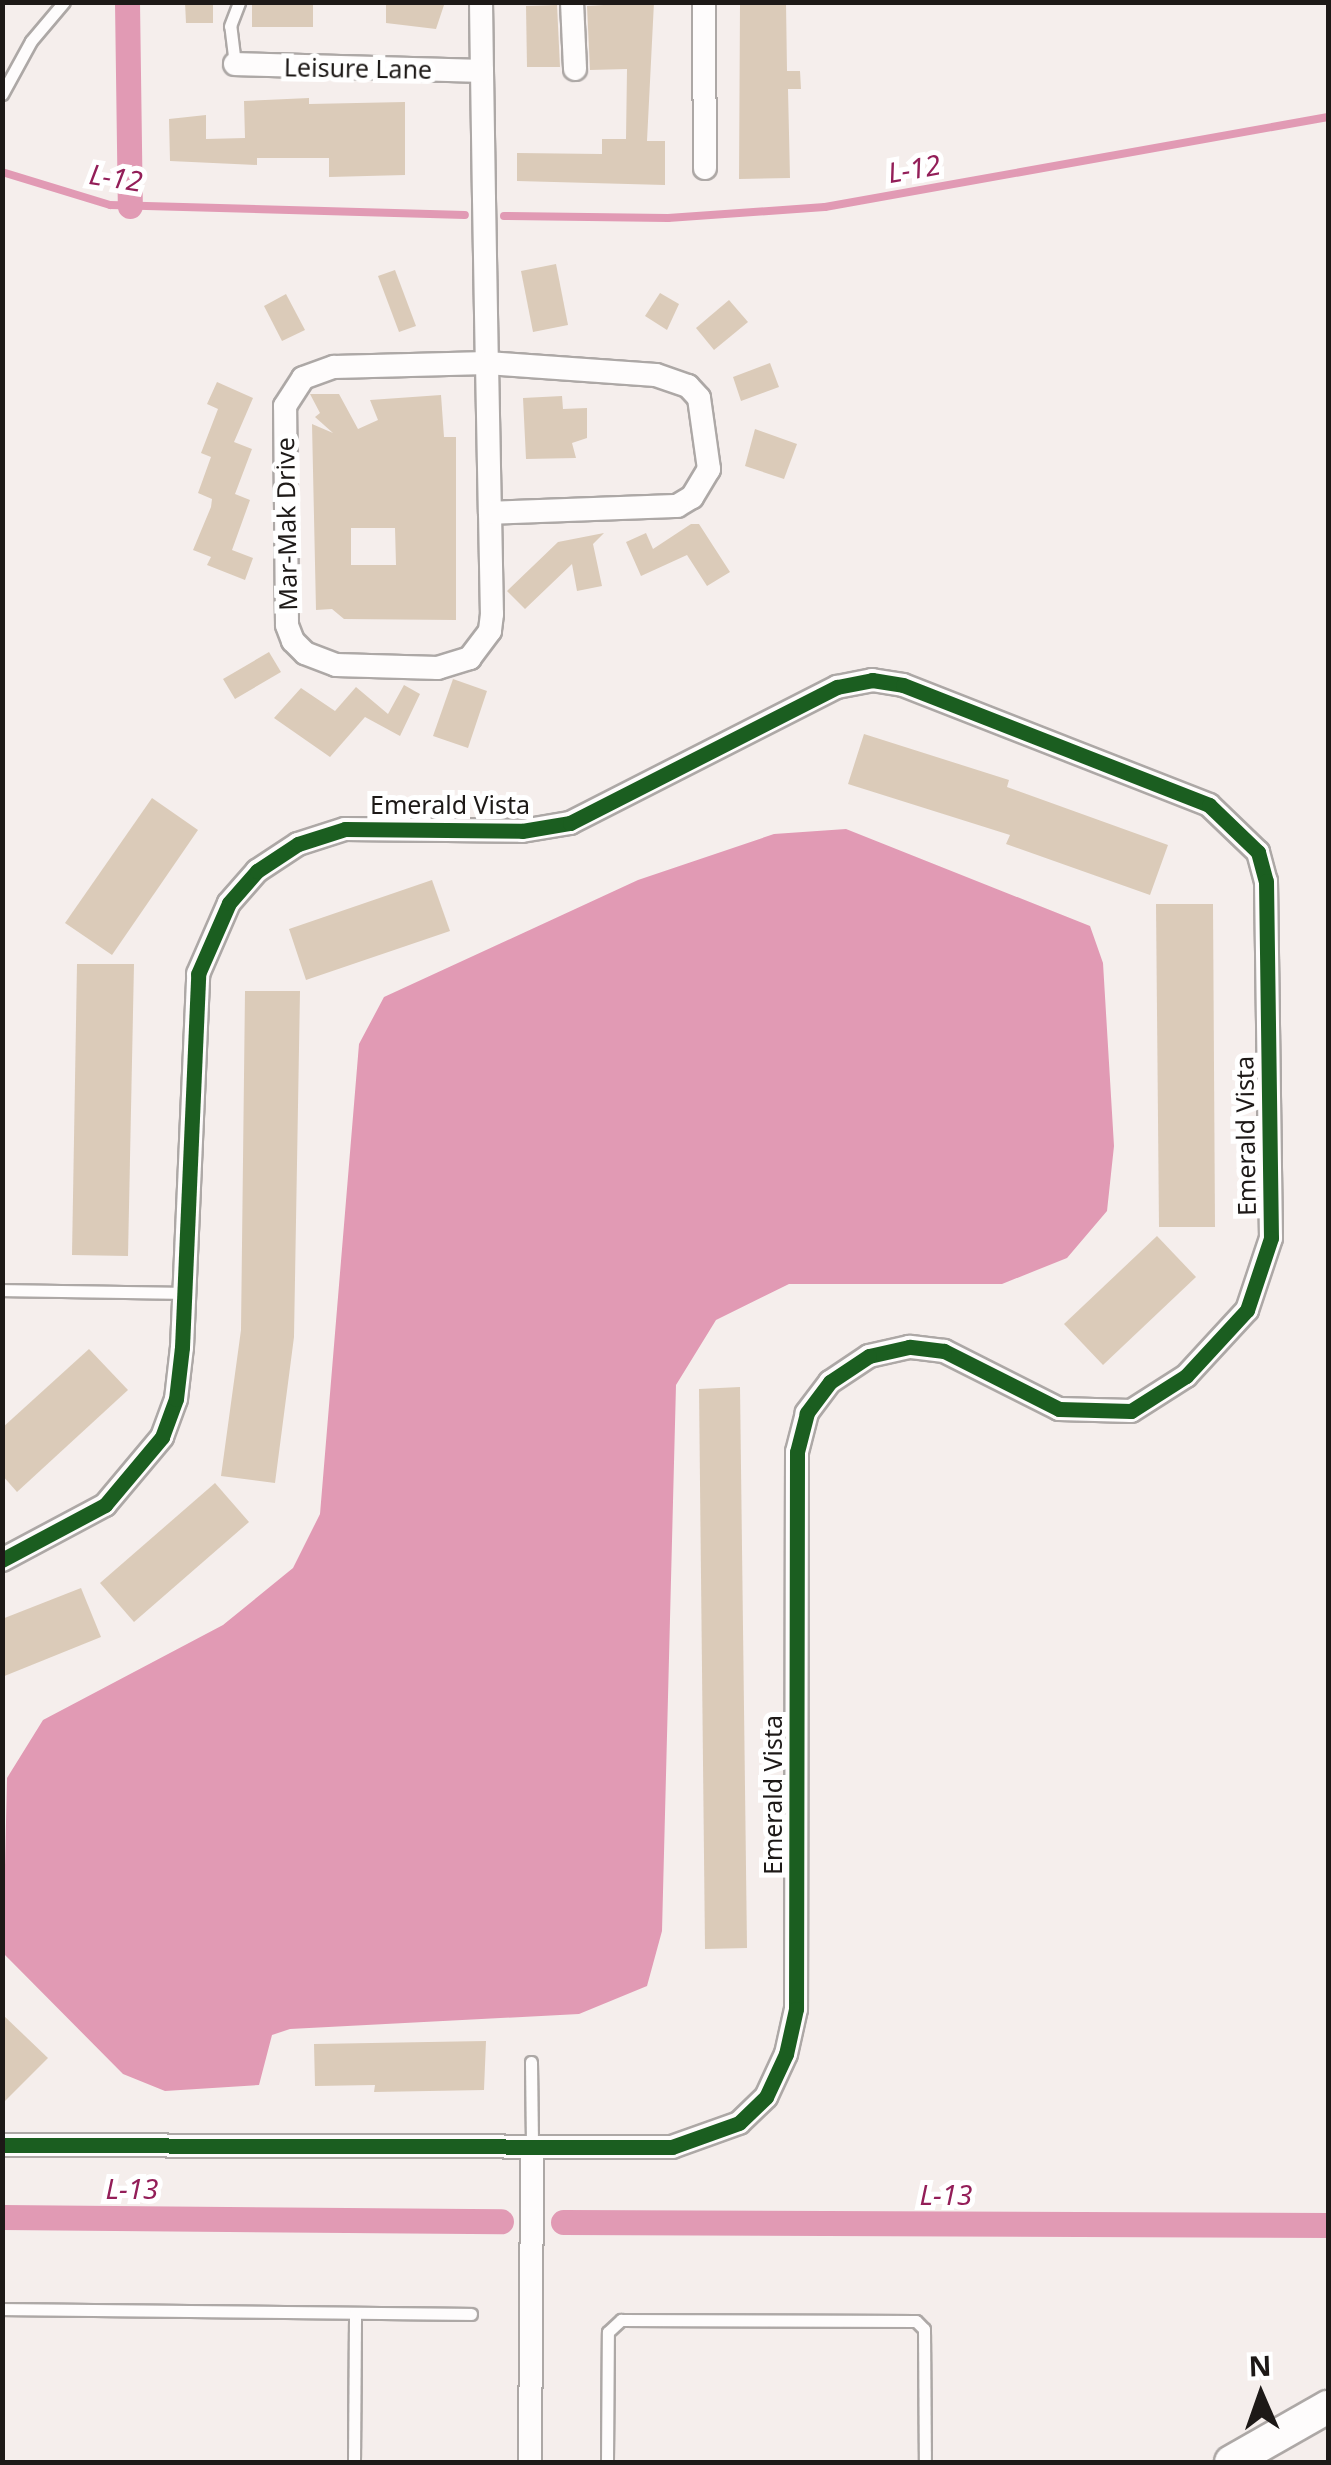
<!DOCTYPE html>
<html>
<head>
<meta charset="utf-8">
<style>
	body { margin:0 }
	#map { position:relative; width:1331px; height:2465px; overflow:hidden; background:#f5eeec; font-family:"Noto Sans",sans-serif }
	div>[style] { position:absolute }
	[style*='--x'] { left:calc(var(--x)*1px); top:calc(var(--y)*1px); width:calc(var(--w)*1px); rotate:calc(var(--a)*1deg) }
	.water>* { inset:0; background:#e19ab4 }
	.stream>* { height:8px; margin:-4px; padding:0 4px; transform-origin:4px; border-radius:4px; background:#e19ab4 }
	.canal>* { height:25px; margin:-12.5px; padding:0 12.5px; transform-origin:12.5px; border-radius:12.5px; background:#e19ab4 }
	.building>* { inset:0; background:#dbcbb9 }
	.roads { filter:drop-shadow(2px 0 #ada8a6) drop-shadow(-2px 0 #ada8a6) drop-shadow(0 2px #ada8a6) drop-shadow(0 -2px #ada8a6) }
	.lane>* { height:11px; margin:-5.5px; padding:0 5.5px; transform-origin:5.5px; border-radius:5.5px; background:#fefcfc }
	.street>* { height:22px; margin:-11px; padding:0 11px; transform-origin:11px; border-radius:11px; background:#fefcfc }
	.secondary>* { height:32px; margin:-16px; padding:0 16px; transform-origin:16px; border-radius:16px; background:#fefcfc }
	.cycleway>* { height:15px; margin:-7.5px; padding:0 7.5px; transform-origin:7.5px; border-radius:7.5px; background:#1b5e20 }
	span { translate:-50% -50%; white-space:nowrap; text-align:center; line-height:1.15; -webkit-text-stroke:10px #fff; paint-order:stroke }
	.street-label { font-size:25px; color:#1d1917 }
	.water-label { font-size:28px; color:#931e58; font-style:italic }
	.frame { position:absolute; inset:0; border:5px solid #1d1917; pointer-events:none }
	.north { position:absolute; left:1211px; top:2345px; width:100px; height:100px; -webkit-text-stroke:8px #fff; paint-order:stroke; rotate:358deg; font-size:28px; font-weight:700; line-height:40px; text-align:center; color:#1d1917 }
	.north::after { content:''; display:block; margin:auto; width:35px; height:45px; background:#1d1917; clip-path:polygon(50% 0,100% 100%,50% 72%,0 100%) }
</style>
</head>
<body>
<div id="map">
	<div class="water">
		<div style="clip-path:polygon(846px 829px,1090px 926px,1103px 963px,1114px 1146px,1107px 1211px,1067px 1258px,1002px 1284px,789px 1284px,716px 1320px,676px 1385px,662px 1931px,647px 1986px,579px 2014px,290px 2029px,272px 2035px,259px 2085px,165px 2091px,123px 2074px,3px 1953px,7px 1778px,43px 1720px,223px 1625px,293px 1568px,320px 1514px,359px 1044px,384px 997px,638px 880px,774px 834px)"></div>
	</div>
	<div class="stream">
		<div style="--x:2;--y:172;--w:113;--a:17"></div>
		<div style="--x:110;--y:205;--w:355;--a:1.6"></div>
		<div style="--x:504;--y:216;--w:164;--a:0.7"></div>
		<div style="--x:668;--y:218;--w:157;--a:-4"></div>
		<div style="--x:825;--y:207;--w:511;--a:-10.14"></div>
	</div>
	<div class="canal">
		<div style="--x:127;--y:2;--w:204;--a:89.2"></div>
		<div style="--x:2;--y:2217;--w:499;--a:0.5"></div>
		<div style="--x:563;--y:2222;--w:765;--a:0.22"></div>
	</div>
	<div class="building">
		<div style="clip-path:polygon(185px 2px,213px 2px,213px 23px,186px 23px)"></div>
		<div style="clip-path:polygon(386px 2px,445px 2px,436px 29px,386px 23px)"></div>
		<div style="clip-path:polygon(654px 2px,647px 141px,665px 141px,665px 185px,517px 181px,517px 153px,602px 154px,602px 139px,626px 139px,627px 69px,590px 70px,587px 6px)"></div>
		<div style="clip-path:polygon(740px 2px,786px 2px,787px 71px,800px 71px,801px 89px,788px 89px,790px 178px,739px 179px)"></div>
		<div style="clip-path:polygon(252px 4px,313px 4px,313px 27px,252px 27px)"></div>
		<div style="clip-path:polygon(557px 5px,560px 67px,527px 67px,526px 6px)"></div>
		<div style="clip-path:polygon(309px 98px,309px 104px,405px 102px,405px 175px,329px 177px,329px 158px,257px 158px,257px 165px,170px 161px,169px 119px,206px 115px,206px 139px,245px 138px,244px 101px)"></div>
		<div style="clip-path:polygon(556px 264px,568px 325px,533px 332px,521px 271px)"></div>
		<div style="clip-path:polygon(395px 270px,416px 326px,399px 332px,378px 276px)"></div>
		<div style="clip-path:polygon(660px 293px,679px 304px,667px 330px,645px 316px)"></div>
		<div style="clip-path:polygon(286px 294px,305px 330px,282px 341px,264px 306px)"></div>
		<div style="clip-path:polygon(729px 300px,748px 322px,714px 350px,696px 328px)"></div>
		<div style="clip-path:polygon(770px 363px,779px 387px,741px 401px,733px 377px)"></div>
		<div style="clip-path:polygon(217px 382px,253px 398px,234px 442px,252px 449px,235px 494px,250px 500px,232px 550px,253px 558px,245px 580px,207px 565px,211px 557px,193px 550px,211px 507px,212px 499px,198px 493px,211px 457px,201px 453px,218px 409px,207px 404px)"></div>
		<div style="clip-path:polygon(evenodd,310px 394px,339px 394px,358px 429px,378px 420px,370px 400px,441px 395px,444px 437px,456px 437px,456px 620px,344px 619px,332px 609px,316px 610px,312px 424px,333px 433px,315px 417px,320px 413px,310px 394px,351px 528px,395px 528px,396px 565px,351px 565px,351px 528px)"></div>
		<div style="clip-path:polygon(562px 396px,563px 409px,587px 408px,587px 438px,572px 443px,576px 458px,526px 459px,523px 398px)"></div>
		<div style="clip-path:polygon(755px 429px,797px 444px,784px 479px,745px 466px)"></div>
		<div style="clip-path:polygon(691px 524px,699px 524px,730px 572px,707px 586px,687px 555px,641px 576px,626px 542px,646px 533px,653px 549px)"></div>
		<div style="clip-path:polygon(604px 533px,593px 544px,602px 586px,577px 591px,572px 564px,525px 609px,507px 591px,558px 542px)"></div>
		<div style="clip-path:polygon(269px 652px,281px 672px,235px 699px,223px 679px)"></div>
		<div style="clip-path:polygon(453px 679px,487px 691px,468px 748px,433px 736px)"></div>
		<div style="clip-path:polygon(404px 685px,420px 694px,400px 736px,365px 717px,330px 757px,274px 718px,301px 688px,335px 711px,356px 687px,388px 714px)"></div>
		<div style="clip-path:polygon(864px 734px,1009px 780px,1007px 787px,1168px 845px,1150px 895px,1006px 844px,1010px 835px,848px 784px)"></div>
		<div style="clip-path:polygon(152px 798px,198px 830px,112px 955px,65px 923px)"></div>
		<div style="clip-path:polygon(432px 880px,450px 931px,306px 980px,289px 929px)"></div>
		<div style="clip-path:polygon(1156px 904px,1213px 904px,1215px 1227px,1159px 1227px)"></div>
		<div style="clip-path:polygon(77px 964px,134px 964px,128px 1256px,72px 1255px)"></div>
		<div style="clip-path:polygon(245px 991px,300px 991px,294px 1337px,275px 1483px,221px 1476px,241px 1330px)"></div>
		<div style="clip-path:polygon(1157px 1236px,1196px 1277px,1103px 1365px,1064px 1324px)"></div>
		<div style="clip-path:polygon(89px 1349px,128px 1390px,17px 1492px,2px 1475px,2px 1428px)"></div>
		<div style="clip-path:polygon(740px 1387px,747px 1948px,705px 1949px,699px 1389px)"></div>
		<div style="clip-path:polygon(215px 1483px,249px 1522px,134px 1622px,100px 1583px)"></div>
		<div style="clip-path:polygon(81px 1588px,101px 1637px,2px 1677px,2px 1619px)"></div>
		<div style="clip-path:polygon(2px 2014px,48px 2058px,2px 2104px)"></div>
		<div style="clip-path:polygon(486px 2041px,484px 2090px,374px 2092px,375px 2085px,315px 2086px,314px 2044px)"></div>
	</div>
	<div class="roads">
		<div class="lane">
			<div style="--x:235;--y:64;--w:38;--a:-97"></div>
			<div style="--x:230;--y:26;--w:26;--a:-69"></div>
			<div style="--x:2;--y:94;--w:60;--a:-61.3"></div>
			<div style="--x:31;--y:41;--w:51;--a:-49.8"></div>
			<div style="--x:2;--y:1290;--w:181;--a:0.9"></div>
			<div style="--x:531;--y:2062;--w:85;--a:89.3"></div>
			<div style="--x:2;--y:2309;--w:469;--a:0.6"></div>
			<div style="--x:354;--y:2462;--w:149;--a:-89.6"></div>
			<div style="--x:607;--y:2462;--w:130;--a:-89.6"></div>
			<div style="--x:608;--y:2332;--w:18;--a:-43"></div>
			<div style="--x:621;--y:2320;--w:295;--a:0.2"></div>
			<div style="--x:916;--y:2321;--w:11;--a:45"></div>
			<div style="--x:924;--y:2329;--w:133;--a:89.6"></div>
		</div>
		<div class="street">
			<div style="--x:481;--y:2;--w:69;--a:89.2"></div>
			<div style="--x:482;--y:71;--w:128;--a:89.1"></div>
			<div style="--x:484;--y:199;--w:164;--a:89"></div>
			<div style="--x:487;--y:363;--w:150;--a:88.9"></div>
			<div style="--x:490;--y:513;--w:101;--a:88.9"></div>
			<div style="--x:492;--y:614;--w:17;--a:97"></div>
			<div style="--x:490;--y:631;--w:34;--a:127"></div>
			<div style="--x:470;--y:658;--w:34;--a:163"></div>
			<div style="--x:438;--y:668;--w:102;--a:-178.3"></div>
			<div style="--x:336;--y:665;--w:33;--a:-159"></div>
			<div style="--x:305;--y:653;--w:17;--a:-135"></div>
			<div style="--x:293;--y:641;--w:17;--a:-111"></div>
			<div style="--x:287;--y:625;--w:219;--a:-90.5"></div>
			<div style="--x:285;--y:406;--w:33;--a:-57"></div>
			<div style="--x:303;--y:378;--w:33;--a:-20"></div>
			<div style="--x:334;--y:367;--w:153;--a:-1.5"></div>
			<div style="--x:487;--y:363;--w:169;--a:4.1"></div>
			<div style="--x:656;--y:375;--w:34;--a:19"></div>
			<div style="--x:688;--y:386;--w:16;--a:47"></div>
			<div style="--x:699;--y:398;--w:72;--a:82"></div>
			<div style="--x:709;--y:469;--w:33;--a:121"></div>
			<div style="--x:692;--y:497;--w:17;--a:149"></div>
			<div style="--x:677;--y:506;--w:187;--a:177.9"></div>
			<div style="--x:572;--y:2;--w:67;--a:87.4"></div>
			<div style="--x:704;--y:2;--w:166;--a:89.7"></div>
			<div style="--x:235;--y:64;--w:247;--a:1.6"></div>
			<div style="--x:2;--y:1560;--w:117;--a:-28.1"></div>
			<div style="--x:105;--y:1505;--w:89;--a:-50"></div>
			<div style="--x:162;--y:1437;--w:40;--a:-69.8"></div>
			<div style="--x:176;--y:1399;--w:52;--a:-83.4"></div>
			<div style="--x:182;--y:1347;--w:373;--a:-87.5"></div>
			<div style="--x:198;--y:974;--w:77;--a:-66.4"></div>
			<div style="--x:229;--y:903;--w:43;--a:-48.8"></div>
			<div style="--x:257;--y:871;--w:49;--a:-33.4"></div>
			<div style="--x:298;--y:844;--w:49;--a:-17.7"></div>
			<div style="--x:345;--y:829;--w:177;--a:0.6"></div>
			<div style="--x:522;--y:831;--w:49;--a:-9.5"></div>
			<div style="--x:570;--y:823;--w:300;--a:-27"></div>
			<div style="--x:837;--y:687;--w:36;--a:-11"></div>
			<div style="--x:872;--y:680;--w:31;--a:9"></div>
			<div style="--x:903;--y:685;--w:329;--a:21.4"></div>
			<div style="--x:1209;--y:805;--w:68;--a:43.8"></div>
			<div style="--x:1258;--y:852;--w:30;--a:75"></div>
			<div style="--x:1266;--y:881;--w:357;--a:89.2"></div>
			<div style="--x:1271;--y:1238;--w:76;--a:108.4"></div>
			<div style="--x:1247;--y:1310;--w:90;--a:132.7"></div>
			<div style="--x:1186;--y:1376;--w:65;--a:147.5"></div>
			<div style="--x:1131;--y:1411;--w:72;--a:-178.4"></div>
			<div style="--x:1059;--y:1409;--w:129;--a:-153.2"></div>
			<div style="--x:944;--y:1351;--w:35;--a:-173"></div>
			<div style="--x:909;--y:1347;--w:41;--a:167.3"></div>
			<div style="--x:869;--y:1356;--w:47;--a:146.3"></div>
			<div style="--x:830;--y:1382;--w:39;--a:127"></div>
			<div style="--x:807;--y:1413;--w:40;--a:104.4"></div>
			<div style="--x:797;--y:1452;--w:557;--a:90.1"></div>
			<div style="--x:796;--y:2009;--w:46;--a:102.5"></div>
			<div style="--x:786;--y:2054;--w:47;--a:114.9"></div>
			<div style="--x:766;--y:2097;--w:37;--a:136"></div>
			<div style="--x:739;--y:2123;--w:71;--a:160.3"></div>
			<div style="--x:672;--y:2147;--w:670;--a:-179.83"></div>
			<div style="--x:530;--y:2462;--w:315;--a:-89.6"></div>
		</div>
		<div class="secondary">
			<div style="--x:1231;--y:2462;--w:112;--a:-29.6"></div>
		</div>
	</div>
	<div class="cycleway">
		<div style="--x:2;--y:1560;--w:117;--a:-28.1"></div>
		<div style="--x:105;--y:1505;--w:89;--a:-50"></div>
		<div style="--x:162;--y:1437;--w:40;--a:-69.8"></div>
		<div style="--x:176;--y:1399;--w:52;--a:-83.4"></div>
		<div style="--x:182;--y:1347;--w:373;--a:-87.5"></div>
		<div style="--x:198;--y:974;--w:77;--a:-66.4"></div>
		<div style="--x:229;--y:903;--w:43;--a:-48.8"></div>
		<div style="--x:257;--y:871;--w:49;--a:-33.4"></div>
		<div style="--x:298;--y:844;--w:49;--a:-17.7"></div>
		<div style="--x:345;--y:829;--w:177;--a:0.6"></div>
		<div style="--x:522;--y:831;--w:49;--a:-9.5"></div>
		<div style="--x:570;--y:823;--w:300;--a:-27"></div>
		<div style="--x:837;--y:687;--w:36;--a:-11"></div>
		<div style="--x:872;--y:680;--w:31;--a:9"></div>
		<div style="--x:903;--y:685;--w:329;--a:21.4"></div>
		<div style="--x:1209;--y:805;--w:68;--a:43.8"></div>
		<div style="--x:1258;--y:852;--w:30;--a:75"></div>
		<div style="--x:1266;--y:881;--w:357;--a:89.2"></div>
		<div style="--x:1271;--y:1238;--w:76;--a:108.4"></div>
		<div style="--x:1247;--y:1310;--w:90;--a:132.7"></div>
		<div style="--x:1186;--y:1376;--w:65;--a:147.5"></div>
		<div style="--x:1131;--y:1411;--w:72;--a:-178.4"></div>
		<div style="--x:1059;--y:1409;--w:129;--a:-153.2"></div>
		<div style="--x:944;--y:1351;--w:35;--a:-173"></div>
		<div style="--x:909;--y:1347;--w:41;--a:167.3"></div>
		<div style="--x:869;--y:1356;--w:47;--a:146.3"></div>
		<div style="--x:830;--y:1382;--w:39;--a:127"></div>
		<div style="--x:807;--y:1413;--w:40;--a:104.4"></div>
		<div style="--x:797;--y:1452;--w:557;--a:90.1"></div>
		<div style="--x:796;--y:2009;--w:46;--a:102.5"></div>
		<div style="--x:786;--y:2054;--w:47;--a:114.9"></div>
		<div style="--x:766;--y:2097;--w:37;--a:136"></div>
		<div style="--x:739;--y:2123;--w:71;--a:160.3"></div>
		<div style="--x:672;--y:2147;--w:670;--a:-179.83"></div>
	</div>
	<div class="street-label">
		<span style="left:358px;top:68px;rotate:1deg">Leisure Lane</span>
		<span style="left:286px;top:524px;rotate:-91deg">Mar-Mak Drive</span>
		<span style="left:450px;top:804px">Emerald Vista</span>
		<span style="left:1245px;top:1136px;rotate:-91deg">Emerald Vista</span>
		<span style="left:772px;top:1795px;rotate:-90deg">Emerald Vista</span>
	</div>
	<div class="water-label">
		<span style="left:914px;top:168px;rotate:-10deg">L-12</span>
		<span style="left:116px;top:177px;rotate:9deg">L-12</span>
		<span style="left:132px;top:2188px">L-13</span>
		<span style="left:946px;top:2194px">L-13</span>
	</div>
	<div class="frame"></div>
	<div class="north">N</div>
</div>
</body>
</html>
